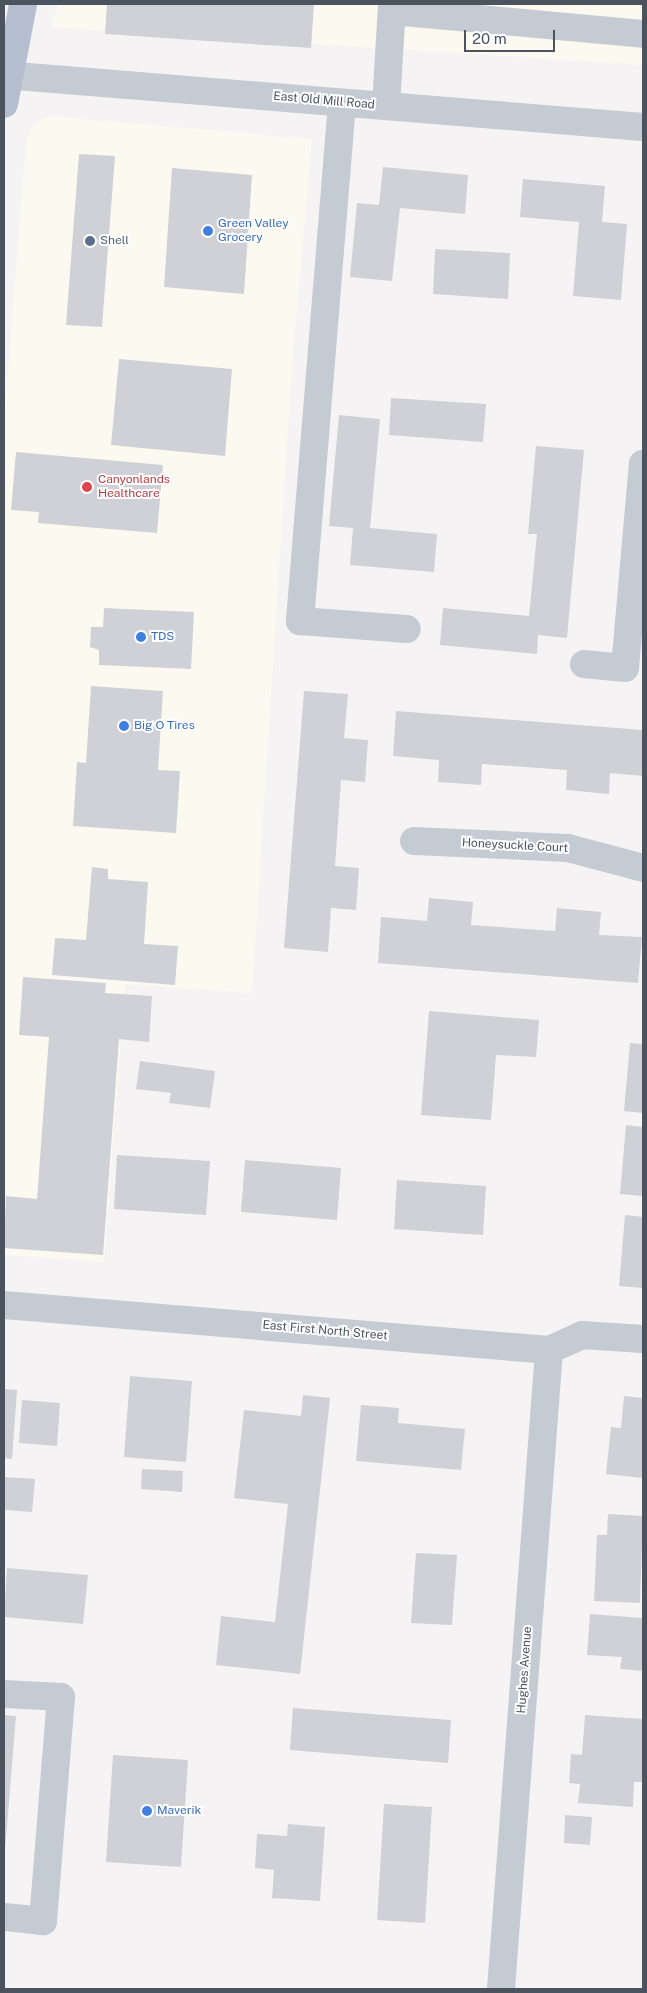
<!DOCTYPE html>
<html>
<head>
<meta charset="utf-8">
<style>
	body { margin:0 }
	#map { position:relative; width:647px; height:1993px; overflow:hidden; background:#f5f3f3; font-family:"Public Sans",sans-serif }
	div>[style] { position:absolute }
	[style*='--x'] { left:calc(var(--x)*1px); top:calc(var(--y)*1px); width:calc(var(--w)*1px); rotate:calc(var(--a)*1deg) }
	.commercial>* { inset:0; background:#fcfaf0 }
	.building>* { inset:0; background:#d0d1d6 }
	.minor>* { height:28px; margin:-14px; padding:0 14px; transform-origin:14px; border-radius:14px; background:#c5cbd3 }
	.major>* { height:28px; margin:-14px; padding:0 14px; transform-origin:14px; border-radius:14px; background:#b5becf }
	.dots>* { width:14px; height:14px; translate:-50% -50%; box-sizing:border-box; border:2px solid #fff; border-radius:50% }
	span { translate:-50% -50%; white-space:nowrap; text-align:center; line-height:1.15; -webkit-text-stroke:4px #fff; paint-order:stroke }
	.street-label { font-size:12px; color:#4b535f }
	.shop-label { font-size:12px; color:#366cbe }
	.left { translate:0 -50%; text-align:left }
	.service-label { font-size:12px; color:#4e5e75 }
	.health-label { font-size:12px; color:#be3a42 }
	.frame { position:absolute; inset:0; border:5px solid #4b535f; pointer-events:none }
	.scale { position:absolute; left:464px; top:30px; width:91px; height:22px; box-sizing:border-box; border:2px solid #4b535f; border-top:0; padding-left:6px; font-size:15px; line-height:18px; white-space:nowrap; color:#4b535f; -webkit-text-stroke:4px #fff; paint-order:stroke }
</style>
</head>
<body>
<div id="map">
	<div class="commercial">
		<div style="clip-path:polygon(59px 4px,643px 4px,643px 65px,50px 27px)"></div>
		<div style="clip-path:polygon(49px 116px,312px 139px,292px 367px,252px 993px,125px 984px,104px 1262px,4px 1255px,4px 419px,26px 142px,34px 124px)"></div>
	</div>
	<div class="building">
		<div style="clip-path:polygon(107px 4px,314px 4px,311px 48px,105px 34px)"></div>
		<div style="clip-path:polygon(79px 154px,115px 156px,102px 327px,66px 325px)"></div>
		<div style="clip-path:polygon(383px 167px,468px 175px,465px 214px,400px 208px,392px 281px,350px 277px,357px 203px,379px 205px)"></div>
		<div style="clip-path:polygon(172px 168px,252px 175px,244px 294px,164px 287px)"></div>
		<div style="clip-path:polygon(523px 179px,605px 186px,602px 222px,627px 224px,621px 300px,573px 296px,579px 222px,520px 217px)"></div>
		<div style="clip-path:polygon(435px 249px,510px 253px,508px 299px,433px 294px)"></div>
		<div style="clip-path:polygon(119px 359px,232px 369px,225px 456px,111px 445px)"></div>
		<div style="clip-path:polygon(391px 398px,486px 404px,483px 442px,389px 435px)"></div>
		<div style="clip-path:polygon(339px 415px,380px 419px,370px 528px,437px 534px,434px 572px,350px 565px,353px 528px,329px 526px)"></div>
		<div style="clip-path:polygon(536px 446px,584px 450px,567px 638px,538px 635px,537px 654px,440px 645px,443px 608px,529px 616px,537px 534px,528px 534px)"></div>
		<div style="clip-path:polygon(16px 452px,163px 465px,157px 533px,38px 523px,39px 512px,11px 510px)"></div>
		<div style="clip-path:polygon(104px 608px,194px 612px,191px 669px,99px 665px,99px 650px,90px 647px,91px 627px,103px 627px)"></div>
		<div style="clip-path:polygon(91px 686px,163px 691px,158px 770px,180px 771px,176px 833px,73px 826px,77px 762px,86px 763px)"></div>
		<div style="clip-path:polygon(304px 691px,348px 694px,344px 738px,368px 740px,365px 782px,341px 780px,335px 866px,359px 868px,356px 910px,331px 908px,328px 952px,284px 948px)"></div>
		<div style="clip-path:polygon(396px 711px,643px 730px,643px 776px,610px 773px,609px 794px,566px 790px,567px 770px,482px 764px,481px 785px,438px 782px,439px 760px,393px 756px)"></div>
		<div style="clip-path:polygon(92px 867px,108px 869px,108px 879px,148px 882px,144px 944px,178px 946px,175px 985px,52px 975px,55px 938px,86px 940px)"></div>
		<div style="clip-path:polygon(429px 898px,473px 902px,471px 925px,555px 931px,557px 908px,601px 912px,599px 935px,642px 937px,638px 983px,378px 963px,381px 917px,427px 921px)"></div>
		<div style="clip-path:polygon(23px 977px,106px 983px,105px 993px,152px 996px,149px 1042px,119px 1039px,103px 1255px,4px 1248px,6px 1196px,37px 1199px,49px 1037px,19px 1035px)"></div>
		<div style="clip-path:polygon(429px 1011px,539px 1020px,536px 1057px,496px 1055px,491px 1120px,421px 1115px)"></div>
		<div style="clip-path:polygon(630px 1043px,643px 1044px,643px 1113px,624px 1111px)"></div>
		<div style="clip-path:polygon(140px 1061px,215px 1071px,210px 1108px,169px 1103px,171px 1093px,136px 1089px)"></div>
		<div style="clip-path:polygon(626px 1125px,643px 1127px,643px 1196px,620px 1194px)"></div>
		<div style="clip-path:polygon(117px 1155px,210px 1161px,206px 1215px,114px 1209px)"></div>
		<div style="clip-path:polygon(245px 1160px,341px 1168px,337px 1220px,241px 1212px)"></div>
		<div style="clip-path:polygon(397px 1180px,486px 1186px,483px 1235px,394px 1229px)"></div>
		<div style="clip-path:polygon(625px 1215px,643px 1217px,643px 1288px,619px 1286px)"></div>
		<div style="clip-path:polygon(130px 1376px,192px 1381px,186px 1462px,124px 1457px)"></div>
		<div style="clip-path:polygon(4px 1389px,17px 1390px,12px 1459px,4px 1458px)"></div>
		<div style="clip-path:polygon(303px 1395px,330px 1398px,300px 1674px,216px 1665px,221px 1616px,275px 1622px,288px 1504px,234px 1498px,244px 1410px,301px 1416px)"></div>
		<div style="clip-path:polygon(624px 1396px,643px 1398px,643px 1478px,606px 1474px,611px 1427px,621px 1428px)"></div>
		<div style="clip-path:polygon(22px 1400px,60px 1403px,57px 1446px,19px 1443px)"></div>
		<div style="clip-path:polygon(361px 1405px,399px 1408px,398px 1423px,465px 1429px,461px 1470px,356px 1461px)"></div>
		<div style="clip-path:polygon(142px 1469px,183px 1471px,182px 1492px,141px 1489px)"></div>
		<div style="clip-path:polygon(4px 1477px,35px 1479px,32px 1512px,4px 1510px)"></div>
		<div style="clip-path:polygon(608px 1514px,643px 1516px,640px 1603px,594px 1601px,597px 1535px,607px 1535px)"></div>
		<div style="clip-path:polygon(416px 1553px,457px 1555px,452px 1625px,411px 1623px)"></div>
		<div style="clip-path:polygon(7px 1568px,88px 1575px,83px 1624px,4px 1617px)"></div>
		<div style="clip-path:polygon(590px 1614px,643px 1618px,643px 1671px,620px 1669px,622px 1657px,587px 1655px)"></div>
		<div style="clip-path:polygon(293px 1708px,451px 1720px,448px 1763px,290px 1750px)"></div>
		<div style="clip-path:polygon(4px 1715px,16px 1716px,5px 1851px,4px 1851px)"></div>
		<div style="clip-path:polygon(585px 1715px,643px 1719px,643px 1782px,634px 1782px,633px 1807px,578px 1803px,580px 1784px,569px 1783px,571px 1754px,582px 1755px)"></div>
		<div style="clip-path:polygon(113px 1755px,188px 1760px,181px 1867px,106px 1862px)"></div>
		<div style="clip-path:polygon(384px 1804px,432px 1807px,425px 1923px,377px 1920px)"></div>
		<div style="clip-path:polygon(565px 1815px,592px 1817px,590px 1845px,564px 1843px)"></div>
		<div style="clip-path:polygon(288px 1824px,325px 1827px,320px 1901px,272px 1898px,274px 1870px,255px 1868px,257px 1834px,287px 1836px)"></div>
	</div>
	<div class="minor">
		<div style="--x:392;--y:11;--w:252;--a:5.2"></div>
		<div style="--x:4;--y:75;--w:641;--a:4.65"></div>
		<div style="--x:342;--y:103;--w:520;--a:94.64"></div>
		<div style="--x:300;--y:621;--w:107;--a:4.3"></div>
		<div style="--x:386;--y:106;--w:102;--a:-86.6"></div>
		<div style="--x:584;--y:664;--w:41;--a:5.6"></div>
		<div style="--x:625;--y:668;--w:205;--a:-85"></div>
		<div style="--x:414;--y:841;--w:154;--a:2.6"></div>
		<div style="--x:568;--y:848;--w:78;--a:14.9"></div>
		<div style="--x:4;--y:1305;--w:547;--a:4.72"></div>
		<div style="--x:549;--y:1350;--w:36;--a:-24"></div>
		<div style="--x:582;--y:1335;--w:61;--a:3.8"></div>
		<div style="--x:4;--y:1694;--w:57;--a:3"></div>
		<div style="--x:61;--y:1697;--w:225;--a:94.6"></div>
		<div style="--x:43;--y:1921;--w:39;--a:-174"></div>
		<div style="--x:501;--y:1989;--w:641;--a:-85.7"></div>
	</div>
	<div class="major">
		<div style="--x:4;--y:104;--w:102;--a:-79.2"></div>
	</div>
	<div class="dots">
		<div style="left:208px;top:231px;background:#3f7fe0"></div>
		<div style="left:90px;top:241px;background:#5c6f8a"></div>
		<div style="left:87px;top:487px;background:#e0444e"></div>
		<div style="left:141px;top:637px;background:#3f7fe0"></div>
		<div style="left:124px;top:726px;background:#3f7fe0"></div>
		<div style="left:147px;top:1811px;background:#3f7fe0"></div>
	</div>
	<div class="street-label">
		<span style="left:324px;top:101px;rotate:5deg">East Old Mill Road</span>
		<span style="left:515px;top:846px;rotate:3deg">Honeysuckle Court</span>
		<span style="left:325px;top:1331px;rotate:5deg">East First North Street</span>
		<span style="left:525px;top:1670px;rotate:-86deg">Hughes Avenue</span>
	</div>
	<div class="shop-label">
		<span class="left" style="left:218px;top:231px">Green Valley<br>Grocery</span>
		<span class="left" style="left:151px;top:637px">TDS</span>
		<span class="left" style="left:134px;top:726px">Big O Tires</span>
		<span class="left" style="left:157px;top:1811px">Maverik</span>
	</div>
	<div class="service-label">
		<span class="left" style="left:100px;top:241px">Shell</span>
	</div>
	<div class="health-label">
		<span class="left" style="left:98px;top:487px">Canyonlands<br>Healthcare</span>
	</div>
	<div class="frame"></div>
	<div class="scale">20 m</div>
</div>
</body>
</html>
